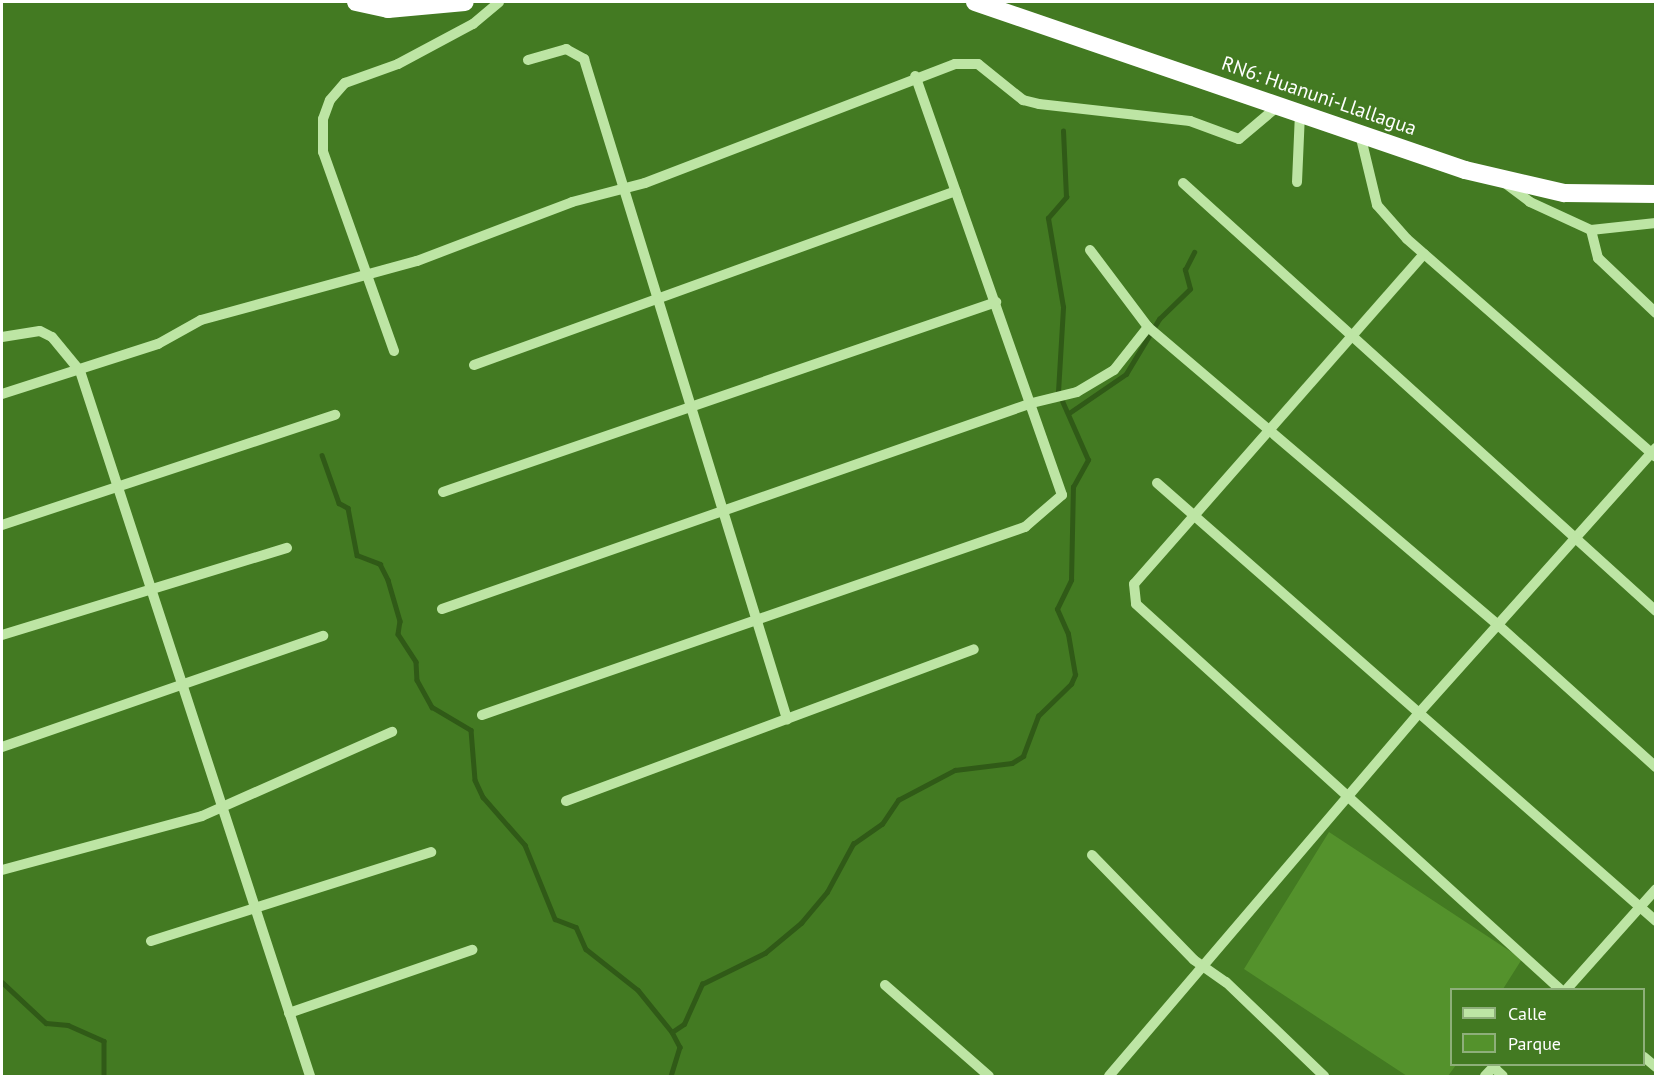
<!DOCTYPE html>
<html>
<head>
<meta charset="utf-8">
<style>
	body { margin:0 }
	#map { position:relative; width:1657px; height:1078px; overflow:hidden; background:#437a22; font-family:"PT Sans",sans-serif }
	div>[style] { position:absolute }
	[style*='--x'] { left:calc(var(--x)*1px); top:calc(var(--y)*1px); width:calc(var(--w)*1px); rotate:calc(var(--a)*1deg) }
	.green>* { inset:0; background:#54922c }
	.stream>* { height:4.5px; margin:-2.25px; padding:0 2.25px; transform-origin:2.25px; border-radius:2.25px; background:#305a17 }
	.minor>* { height:10px; margin:-5px; padding:0 5px; transform-origin:5px; border-radius:5px; background:#bde5a4 }
	.highway>* { height:18px; margin:-9px; padding:0 9px; transform-origin:9px; border-radius:9px; background:#fff }
	span { translate:-50% -50%; white-space:nowrap; text-align:center; line-height:1.15; -webkit-text-stroke:4.5px #437a22; paint-order:stroke }
	.street-label { font-size:20px; color:#fff }
	.frame { position:absolute; inset:0; border:3px solid #fff; pointer-events:none }
	.legend { position:absolute; left:1450px; top:988px; width:195px; height:78px; box-sizing:border-box; background:#437a22; border:2px solid #8eaf7a; margin:0; padding:8px 10px; list-style:none; font-size:18px; color:#fff }
	.legend li { display:flex; align-items:center; gap:12px; height:30px }
	.legend b { width:30px; border:2px solid #8eaf7a }
</style>
</head>
<body>
<div id="map">
	<div class="green">
		<div style="clip-path:polygon(1329px 832px,1522px 959px,1503px 989px,1452px 990px,1452px 1064px,1456px 1065px,1448px 1076px,1407px 1076px,1244px 969px)"></div>
	</div>
	<div class="stream">
		<div style="--x:1069;--y:413;--w:69;--a:-34.4"></div>
		<div style="--x:1126;--y:374;--w:64;--a:-59"></div>
		<div style="--x:1159;--y:319;--w:43;--a:-44.1"></div>
		<div style="--x:1190;--y:289;--w:20;--a:-105"></div>
		<div style="--x:1185;--y:270;--w:20;--a:-63"></div>
		<div style="--x:322;--y:455;--w:51;--a:70.5"></div>
		<div style="--x:339;--y:503;--w:10;--a:29"></div>
		<div style="--x:348;--y:508;--w:48;--a:79.2"></div>
		<div style="--x:357;--y:555;--w:25;--a:21"></div>
		<div style="--x:380;--y:564;--w:18;--a:63"></div>
		<div style="--x:388;--y:580;--w:43;--a:73.7"></div>
		<div style="--x:400;--y:621;--w:13;--a:99"></div>
		<div style="--x:398;--y:634;--w:33;--a:57"></div>
		<div style="--x:416;--y:662;--w:18;--a:87"></div>
		<div style="--x:417;--y:680;--w:31;--a:61"></div>
		<div style="--x:432;--y:707;--w:45;--a:30.5"></div>
		<div style="--x:471;--y:730;--w:50;--a:85.4"></div>
		<div style="--x:475;--y:780;--w:19;--a:65"></div>
		<div style="--x:483;--y:797;--w:64;--a:48.8"></div>
		<div style="--x:525;--y:845;--w:80;--a:67.9"></div>
		<div style="--x:555;--y:919;--w:22;--a:21"></div>
		<div style="--x:576;--y:927;--w:24;--a:66"></div>
		<div style="--x:586;--y:949;--w:66;--a:38.3"></div>
		<div style="--x:638;--y:990;--w:54;--a:51"></div>
		<div style="--x:672;--y:1032;--w:17;--a:62"></div>
		<div style="--x:680;--y:1047;--w:30;--a:107"></div>
		<div style="--x:2;--y:982;--w:60;--a:43"></div>
		<div style="--x:46;--y:1023;--w:22;--a:5"></div>
		<div style="--x:68;--y:1025;--w:39;--a:24"></div>
		<div style="--x:104;--y:1041;--w:35;--a:90"></div>
		<div style="--x:672;--y:1032;--w:14;--a:-34"></div>
		<div style="--x:684;--y:1024;--w:44;--a:-65.8"></div>
		<div style="--x:702;--y:984;--w:70;--a:-26.2"></div>
		<div style="--x:765;--y:953;--w:47;--a:-39.8"></div>
		<div style="--x:801;--y:923;--w:40;--a:-50"></div>
		<div style="--x:827;--y:892;--w:55;--a:-61.6"></div>
		<div style="--x:853;--y:844;--w:35;--a:-35"></div>
		<div style="--x:882;--y:824;--w:29;--a:-56"></div>
		<div style="--x:898;--y:800;--w:64;--a:-27.8"></div>
		<div style="--x:955;--y:770;--w:57;--a:-7"></div>
		<div style="--x:1012;--y:763;--w:13;--a:-32"></div>
		<div style="--x:1023;--y:756;--w:43;--a:-69.4"></div>
		<div style="--x:1038;--y:716;--w:46;--a:-44.1"></div>
		<div style="--x:1071;--y:684;--w:10;--a:-66"></div>
		<div style="--x:1075;--y:675;--w:42;--a:-99.7"></div>
		<div style="--x:1068;--y:634;--w:27;--a:-114"></div>
		<div style="--x:1057;--y:609;--w:32;--a:-64"></div>
		<div style="--x:1071;--y:580;--w:93;--a:-88.8"></div>
		<div style="--x:1073;--y:487;--w:31;--a:-61"></div>
		<div style="--x:1088;--y:460;--w:74;--a:-113.8"></div>
		<div style="--x:1058;--y:392;--w:85;--a:-86.6"></div>
		<div style="--x:1063;--y:307;--w:90;--a:-99.6"></div>
		<div style="--x:1048;--y:218;--w:28;--a:-49"></div>
		<div style="--x:1066;--y:197;--w:66;--a:-92.6"></div>
	</div>
	<div class="minor">
		<div style="--x:528;--y:60;--w:40;--a:-16"></div>
		<div style="--x:566;--y:49;--w:21;--a:29"></div>
		<div style="--x:584;--y:59;--w:691;--a:72.9"></div>
		<div style="--x:1360;--y:134;--w:73;--a:76.5"></div>
		<div style="--x:1377;--y:205;--w:45;--a:48.6"></div>
		<div style="--x:1407;--y:239;--w:330;--a:41.2"></div>
		<div style="--x:1297;--y:182;--w:69;--a:-87.5"></div>
		<div style="--x:1183;--y:183;--w:638;--a:42.14"></div>
		<div style="--x:1505;--y:183;--w:31;--a:37"></div>
		<div style="--x:1530;--y:202;--w:67;--a:24.7"></div>
		<div style="--x:1591;--y:230;--w:65;--a:-6.1"></div>
		<div style="--x:1591;--y:230;--w:29;--a:76"></div>
		<div style="--x:1598;--y:258;--w:80;--a:43.5"></div>
		<div style="--x:1090;--y:250;--w:96;--a:53"></div>
		<div style="--x:1148;--y:327;--w:458;--a:40.4"></div>
		<div style="--x:1497;--y:624;--w:214;--a:42"></div>
		<div style="--x:1424;--y:254;--w:439;--a:131.3"></div>
		<div style="--x:1134;--y:584;--w:20;--a:84"></div>
		<div style="--x:1136;--y:604;--w:574;--a:42.25"></div>
		<div style="--x:2;--y:337;--w:38;--a:-9"></div>
		<div style="--x:40;--y:331;--w:13;--a:27"></div>
		<div style="--x:52;--y:337;--w:44;--a:50.5"></div>
		<div style="--x:80;--y:371;--w:742;--a:71.93"></div>
		<div style="--x:394;--y:351;--w:211;--a:-109.6"></div>
		<div style="--x:323;--y:152;--w:33;--a:-90"></div>
		<div style="--x:323;--y:119;--w:20;--a:-70"></div>
		<div style="--x:330;--y:100;--w:23;--a:-49"></div>
		<div style="--x:345;--y:83;--w:56;--a:-19.7"></div>
		<div style="--x:398;--y:64;--w:85;--a:-28.1"></div>
		<div style="--x:473;--y:24;--w:34;--a:-40"></div>
		<div style="--x:474;--y:365;--w:512;--a:-19.85"></div>
		<div style="--x:2;--y:394;--w:164;--a:-17.8"></div>
		<div style="--x:158;--y:344;--w:49;--a:-29.2"></div>
		<div style="--x:201;--y:320;--w:224;--a:-15.3"></div>
		<div style="--x:417;--y:261;--w:166;--a:-20.8"></div>
		<div style="--x:572;--y:202;--w:75;--a:-14.6"></div>
		<div style="--x:645;--y:183;--w:332;--a:-21"></div>
		<div style="--x:955;--y:64;--w:23;--a:0"></div>
		<div style="--x:978;--y:64;--w:58;--a:38.7"></div>
		<div style="--x:1023;--y:100;--w:16;--a:14"></div>
		<div style="--x:1039;--y:104;--w:152;--a:6.4"></div>
		<div style="--x:1190;--y:121;--w:52;--a:20.2"></div>
		<div style="--x:1239;--y:139;--w:51;--a:-40.2"></div>
		<div style="--x:1157;--y:483;--w:664;--a:41.28"></div>
		<div style="--x:443;--y:492;--w:585;--a:-18.96"></div>
		<div style="--x:2;--y:525;--w:351;--a:-18.3"></div>
		<div style="--x:442;--y:609;--w:625;--a:-19.25"></div>
		<div style="--x:1032;--y:403;--w:46;--a:-13.7"></div>
		<div style="--x:1077;--y:392;--w:43;--a:-30.7"></div>
		<div style="--x:1114;--y:370;--w:55;--a:-51.7"></div>
		<div style="--x:2;--y:635;--w:298;--a:-17"></div>
		<div style="--x:482;--y:715;--w:575;--a:-19.1"></div>
		<div style="--x:1025;--y:527;--w:49;--a:-40.9"></div>
		<div style="--x:1062;--y:495;--w:444;--a:-109.3"></div>
		<div style="--x:2;--y:747;--w:340;--a:-19.1"></div>
		<div style="--x:566;--y:801;--w:435;--a:-20.4"></div>
		<div style="--x:1092;--y:855;--w:146;--a:45.8"></div>
		<div style="--x:1194;--y:960;--w:39;--a:35"></div>
		<div style="--x:1226;--y:982;--w:136;--a:43.8"></div>
		<div style="--x:2;--y:870;--w:207;--a:-15.1"></div>
		<div style="--x:202;--y:816;--w:208;--a:-23.9"></div>
		<div style="--x:151;--y:941;--w:294;--a:-17.6"></div>
		<div style="--x:885;--y:985;--w:138;--a:41.2"></div>
		<div style="--x:1566;--y:990;--w:135;--a:-48.3"></div>
		<div style="--x:289;--y:1013;--w:194;--a:-19"></div>
		<div style="--x:1644;--y:1057;--w:16;--a:40"></div>
		<div style="--x:1493;--y:1067;--w:13;--a:42"></div>
		<div style="--x:1109;--y:1076;--w:476;--a:-49.5"></div>
		<div style="--x:1418;--y:714;--w:357;--a:-48.2"></div>
		<div style="--x:1485;--y:1076;--w:16;--a:-47"></div>
	</div>
	<div class="highway">
		<div style="--x:356;--y:2;--w:33;--a:12"></div>
		<div style="--x:388;--y:9;--w:77;--a:-5.2"></div>
		<div style="--x:975;--y:2;--w:518;--a:18.92"></div>
		<div style="--x:1465;--y:170;--w:102;--a:13.1"></div>
		<div style="--x:1564;--y:193;--w:92;--a:0.6"></div>
	</div>
	<div class="street-label">
		<span style="left:1319px;top:96px;rotate:19deg">RN6: Huanuni-Llallagua</span>
	</div>
	<div class="frame"></div>
	<ul class="legend">
	<li><b style="height:8px;background:#bde5a4"></b>Calle</li>
	<li><b style="height:16px;background:#54922c"></b>Parque</li>
	</ul>
</div>
</body>
</html>
